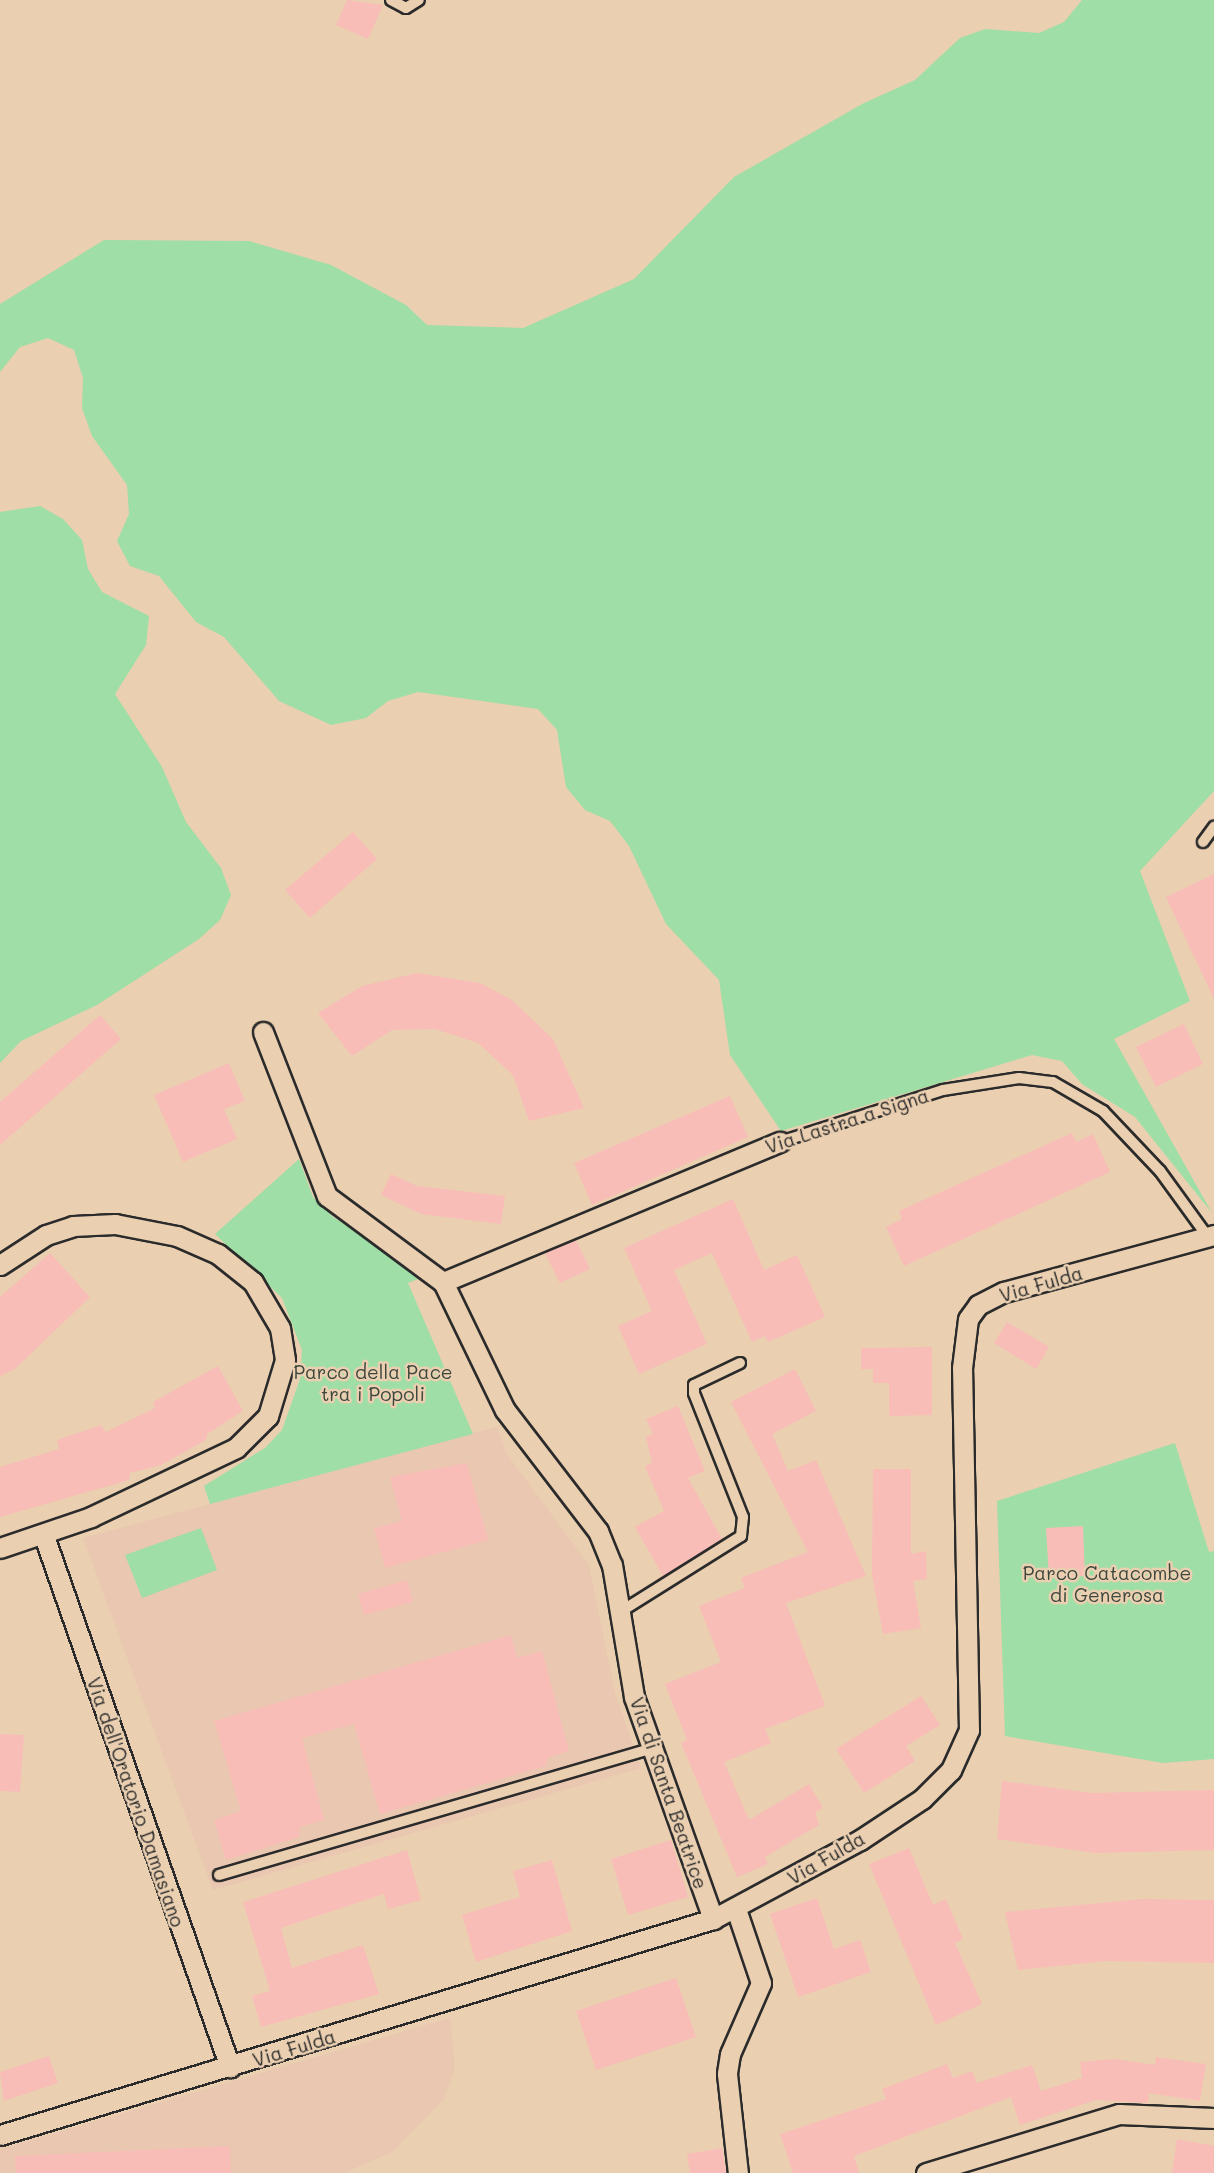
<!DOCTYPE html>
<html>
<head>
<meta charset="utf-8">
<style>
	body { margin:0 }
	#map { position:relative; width:1214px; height:2173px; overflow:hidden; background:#eacfb1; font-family:Mali,sans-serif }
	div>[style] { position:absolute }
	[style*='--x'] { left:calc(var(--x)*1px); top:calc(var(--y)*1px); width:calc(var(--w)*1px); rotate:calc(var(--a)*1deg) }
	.built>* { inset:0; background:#eac7b0 }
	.green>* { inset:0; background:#9fdea6 }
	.building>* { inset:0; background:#f9bdb7 }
	.roads { filter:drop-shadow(2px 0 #2b2b2b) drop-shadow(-2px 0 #2b2b2b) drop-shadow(0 2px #2b2b2b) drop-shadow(0 -2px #2b2b2b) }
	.lane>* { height:10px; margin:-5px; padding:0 5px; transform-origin:5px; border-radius:5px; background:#eacfb1 }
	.street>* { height:19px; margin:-9.5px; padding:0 9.5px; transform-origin:9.5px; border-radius:9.5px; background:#eacfb1 }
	span { translate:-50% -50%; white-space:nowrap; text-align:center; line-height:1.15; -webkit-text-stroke:5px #eacfb1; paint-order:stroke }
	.street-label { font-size:19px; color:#2b2b2b }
	.park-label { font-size:19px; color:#3c463d }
</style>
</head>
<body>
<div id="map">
	<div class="built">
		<div style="clip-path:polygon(497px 1427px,506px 1453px,589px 1565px,615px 1693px,641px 1768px,213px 1890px,83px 1538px)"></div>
		<div style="clip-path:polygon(450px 2018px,455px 2067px,444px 2099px,392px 2152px,344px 2173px,0 2173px,0 2149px)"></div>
	</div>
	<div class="green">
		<div style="clip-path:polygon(1082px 0,1214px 0,1214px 791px,1140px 871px,1190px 1001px,1114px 1039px,1212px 1213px,1135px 1117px,1082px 1084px,1062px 1061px,1032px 1055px,781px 1131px,730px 1055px,719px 980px,666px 924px,629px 846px,610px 821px,585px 810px,566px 787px,557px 730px,538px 709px,418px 692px,388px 701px,366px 718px,331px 725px,279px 701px,224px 637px,196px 622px,159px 576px,130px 566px,117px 541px,129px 514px,127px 485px,92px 436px,82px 408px,83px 378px,74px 350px,48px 338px,20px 347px,0 372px,0 304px,104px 240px,249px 241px,331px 265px,406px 305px,427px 325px,523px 328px,634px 279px,734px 177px,864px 103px,915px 80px,960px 38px,985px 29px,1039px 33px,1064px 22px)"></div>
		<div style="clip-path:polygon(40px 506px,63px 519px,82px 540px,88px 569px,102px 592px,149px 616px,146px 645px,115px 694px,162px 767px,186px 822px,221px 868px,231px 895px,220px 920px,199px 939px,97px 1005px,21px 1041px,0 1063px,0 512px)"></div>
		<div style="clip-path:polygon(299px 1159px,313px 1197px,333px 1217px,401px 1259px,418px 1279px,408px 1283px,473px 1434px,210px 1504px,204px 1486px,265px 1448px,282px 1430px,300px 1379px,302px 1350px,282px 1298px,215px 1234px)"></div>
		<div style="clip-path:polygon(1175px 1443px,1209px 1552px,1214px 1551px,1214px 1759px,1163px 1763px,1005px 1736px,997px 1501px)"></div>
		<div style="clip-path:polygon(201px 1528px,217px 1570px,142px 1598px,125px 1555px)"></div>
	</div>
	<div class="building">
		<div style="clip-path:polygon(347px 0,383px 5px,368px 39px,336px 25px)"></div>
		<div style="clip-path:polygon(353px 832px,377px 859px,310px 918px,285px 890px)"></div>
		<div style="clip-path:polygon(1214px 874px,1214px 999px,1166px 897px)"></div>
		<div style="clip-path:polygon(417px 973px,480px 983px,512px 1000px,553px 1039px,584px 1108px,529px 1121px,513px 1075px,478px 1043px,435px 1029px,392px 1030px,352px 1056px,318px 1013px,362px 986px)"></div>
		<div style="clip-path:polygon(100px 1015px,121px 1039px,0 1145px,0 1102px)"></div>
		<div style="clip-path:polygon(1184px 1024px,1203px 1064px,1156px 1087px,1136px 1047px)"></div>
		<div style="clip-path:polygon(229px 1063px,245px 1101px,224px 1109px,237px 1139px,183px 1162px,154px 1095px)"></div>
		<div style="clip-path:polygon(730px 1096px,748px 1137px,592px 1205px,574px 1163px)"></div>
		<div style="clip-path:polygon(1072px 1133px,1076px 1142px,1093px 1134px,1110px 1172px,904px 1266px,886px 1227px,902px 1219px,899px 1211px)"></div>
		<div style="clip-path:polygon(391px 1174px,417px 1186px,505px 1196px,501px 1224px,421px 1214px,381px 1195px)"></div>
		<div style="clip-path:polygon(733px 1199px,764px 1270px,797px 1255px,825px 1317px,768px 1342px,765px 1336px,752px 1342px,712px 1253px,674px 1270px,707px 1344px,639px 1374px,618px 1326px,652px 1311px,624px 1248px)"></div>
		<div style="clip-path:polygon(576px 1240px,590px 1269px,560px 1283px,545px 1253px)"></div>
		<div style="clip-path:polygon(50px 1253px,90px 1297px,16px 1368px,0 1376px,0 1297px)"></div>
		<div style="clip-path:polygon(1007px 1322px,1049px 1347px,1036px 1369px,994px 1343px)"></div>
		<div style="clip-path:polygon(932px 1347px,932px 1415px,889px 1416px,889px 1383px,873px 1383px,873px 1369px,861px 1369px,861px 1348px)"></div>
		<div style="clip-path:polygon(218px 1366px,243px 1411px,207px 1434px,206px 1440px,161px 1465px,130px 1473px,129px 1480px,0 1517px,0 1467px,59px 1449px,57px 1440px,101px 1425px,106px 1432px,155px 1408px,153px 1402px)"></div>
		<div style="clip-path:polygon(795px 1369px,816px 1411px,772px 1434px,788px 1471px,816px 1460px,866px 1576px,786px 1603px,825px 1706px,765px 1729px,771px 1743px,724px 1762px,749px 1820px,809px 1784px,823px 1808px,815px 1812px,819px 1825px,765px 1857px,768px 1864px,737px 1877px,681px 1743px,687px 1740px,665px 1684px,721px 1662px,699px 1606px,745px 1588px,741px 1578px,808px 1552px,731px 1402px)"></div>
		<div style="clip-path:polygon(678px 1406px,705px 1471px,688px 1478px,722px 1539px,663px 1576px,635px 1527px,664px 1511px,645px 1466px,652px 1463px,646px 1437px,653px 1434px,646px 1419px)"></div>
		<div style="clip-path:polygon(467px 1463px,488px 1540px,385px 1568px,374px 1528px,402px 1521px,390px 1477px)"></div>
		<div style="clip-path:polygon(873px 1469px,911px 1469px,911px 1554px,926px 1551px,927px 1579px,913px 1581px,921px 1628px,883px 1634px,872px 1575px)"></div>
		<div style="clip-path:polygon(1083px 1526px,1085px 1576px,1049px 1578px,1046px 1528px)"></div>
		<div style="clip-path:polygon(407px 1580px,413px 1602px,364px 1615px,358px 1594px)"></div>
		<div style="clip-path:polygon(511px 1635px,517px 1658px,542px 1651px,569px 1751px,547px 1758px,546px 1766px,380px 1814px,354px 1724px,302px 1738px,324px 1820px,300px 1827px,299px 1837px,226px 1860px,214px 1820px,241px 1811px,214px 1721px)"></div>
		<div style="clip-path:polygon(921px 1696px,940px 1725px,906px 1746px,915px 1761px,864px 1793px,836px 1749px)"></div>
		<div style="clip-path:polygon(0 1734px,24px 1735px,20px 1792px,0 1791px)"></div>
		<div style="clip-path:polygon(1002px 1781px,1092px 1793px,1214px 1790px,1214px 1850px,1095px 1853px,997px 1839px)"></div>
		<div style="clip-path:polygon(671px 1840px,688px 1897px,628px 1915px,611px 1859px)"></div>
		<div style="clip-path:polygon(909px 1848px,933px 1905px,946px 1899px,963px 1939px,955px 1943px,982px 2004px,936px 2025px,869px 1864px)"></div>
		<div style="clip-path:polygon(407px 1850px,421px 1900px,388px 1909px,384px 1894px,281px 1928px,292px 1968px,363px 1945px,379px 1994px,261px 2027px,252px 1996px,270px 1991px,243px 1902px)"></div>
		<div style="clip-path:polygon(552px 1860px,572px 1931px,476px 1962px,462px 1915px,520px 1897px,513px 1871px)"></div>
		<div style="clip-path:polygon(817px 1898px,834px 1949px,860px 1940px,871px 1972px,798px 1997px,770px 1914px)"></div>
		<div style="clip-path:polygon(1142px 1899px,1214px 1900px,1214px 1963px,1106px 1961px,1018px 1970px,1005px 1912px)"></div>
		<div style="clip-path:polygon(676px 1978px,696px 2037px,596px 2070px,576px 2011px)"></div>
		<div style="clip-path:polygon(49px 2056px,58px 2083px,4px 2101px,0 2072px)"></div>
		<div style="clip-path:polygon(1156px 2057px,1206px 2064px,1200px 2101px,1149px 2093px,1148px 2103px,1096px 2100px,1020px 2125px,1011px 2097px,854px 2156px,859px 2173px,793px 2173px,780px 2134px,886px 2099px,882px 2089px,947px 2064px,953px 2078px,972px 2071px,977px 2083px,1032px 2065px,1041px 2091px,1082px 2078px,1080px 2062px,1115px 2059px,1155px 2065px)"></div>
		<div style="clip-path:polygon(1177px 2139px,1214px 2146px,1214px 2173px,1172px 2173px)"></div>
		<div style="clip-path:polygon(230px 2146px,231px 2173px,16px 2173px,15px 2156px)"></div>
		<div style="clip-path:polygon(722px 2148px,726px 2173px,690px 2173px,687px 2154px)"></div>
	</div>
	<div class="roads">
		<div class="lane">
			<div style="--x:391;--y:0;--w:17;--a:28"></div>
			<div style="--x:406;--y:8;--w:15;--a:-32"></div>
			<div style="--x:1203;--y:842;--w:19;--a:-54"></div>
			<div style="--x:780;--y:1142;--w:171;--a:-17.7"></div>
			<div style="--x:943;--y:1090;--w:77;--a:-9"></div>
			<div style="--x:1019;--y:1078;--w:34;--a:7"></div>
			<div style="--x:1053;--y:1082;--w:58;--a:30.1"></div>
			<div style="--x:1103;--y:1111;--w:83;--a:46.5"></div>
			<div style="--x:1160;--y:1171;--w:82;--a:54"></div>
			<div style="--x:620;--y:1612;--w:143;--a:-32.1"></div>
			<div style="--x:741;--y:1536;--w:19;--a:-84"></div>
			<div style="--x:743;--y:1517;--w:133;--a:-111.6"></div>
			<div style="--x:694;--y:1393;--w:8;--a:-90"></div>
			<div style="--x:694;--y:1385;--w:51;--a:-25.6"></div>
			<div style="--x:219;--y:1875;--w:451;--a:-16.3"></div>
		</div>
		<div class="street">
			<div style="--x:263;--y:1032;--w:176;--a:68.7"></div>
			<div style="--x:327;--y:1196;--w:144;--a:36.6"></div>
			<div style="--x:443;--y:1282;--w:142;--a:64.2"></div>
			<div style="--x:505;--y:1410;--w:153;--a:52.5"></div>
			<div style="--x:598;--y:1531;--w:37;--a:68"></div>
			<div style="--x:612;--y:1565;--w:134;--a:80.5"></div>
			<div style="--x:634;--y:1697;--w:236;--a:70.4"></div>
			<div style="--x:0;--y:1265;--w:55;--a:-33.1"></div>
			<div style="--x:46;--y:1235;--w:28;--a:-18"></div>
			<div style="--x:73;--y:1226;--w:42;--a:-2.7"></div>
			<div style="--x:115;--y:1224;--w:63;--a:11"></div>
			<div style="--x:177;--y:1236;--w:45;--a:23.7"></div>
			<div style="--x:218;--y:1254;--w:45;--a:38.7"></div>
			<div style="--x:253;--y:1282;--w:53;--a:59.6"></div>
			<div style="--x:280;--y:1328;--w:32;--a:81"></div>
			<div style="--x:285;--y:1360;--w:59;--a:106.9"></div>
			<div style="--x:268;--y:1416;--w:45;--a:135"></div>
			<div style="--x:236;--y:1448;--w:161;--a:154.6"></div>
			<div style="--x:91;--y:1517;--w:96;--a:161.2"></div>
			<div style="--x:443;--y:1282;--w:365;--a:-22.6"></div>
			<div style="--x:44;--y:1536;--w:563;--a:70.7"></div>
			<div style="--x:736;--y:1909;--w:78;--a:71.3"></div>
			<div style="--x:761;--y:1983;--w:77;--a:113.6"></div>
			<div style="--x:730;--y:2054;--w:20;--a:99"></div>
			<div style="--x:727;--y:2074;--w:100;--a:83.7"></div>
			<div style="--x:0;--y:2135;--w:745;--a:-16.85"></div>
			<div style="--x:713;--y:1919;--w:167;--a:-28.3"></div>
			<div style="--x:860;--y:1840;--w:74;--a:-33.5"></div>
			<div style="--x:922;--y:1799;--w:41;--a:-45"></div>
			<div style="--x:951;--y:1770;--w:44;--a:-65.8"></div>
			<div style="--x:969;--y:1730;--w:362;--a:-91.1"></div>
			<div style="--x:962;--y:1368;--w:49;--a:-83"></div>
			<div style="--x:968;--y:1319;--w:17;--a:-54"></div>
			<div style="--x:978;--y:1305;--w:29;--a:-27"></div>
			<div style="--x:1004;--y:1292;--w:218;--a:-15.2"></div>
			<div style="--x:926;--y:2173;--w:202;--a:-17"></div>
			<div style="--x:1119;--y:2114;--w:95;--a:2.4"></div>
		</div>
	</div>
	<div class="street-label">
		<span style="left:847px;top:1121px;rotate:-18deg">Via Lastra a Signa</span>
		<span style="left:1041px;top:1284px;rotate:-16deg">Via Fulda</span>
		<span style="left:669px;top:1793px;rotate:71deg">Via di Santa Beatrice</span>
		<span style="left:136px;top:1802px;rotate:71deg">Via dell'Oratorio Damasiano</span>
		<span style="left:826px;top:1858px;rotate:-30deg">Via Fulda</span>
		<span style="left:294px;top:2048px;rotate:-17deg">Via Fulda</span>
	</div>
	<div class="park-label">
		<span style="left:373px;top:1383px">Parco della Pace<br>tra i Popoli</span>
		<span style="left:1107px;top:1584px">Parco Catacombe<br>di Generosa</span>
	</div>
</div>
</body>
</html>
